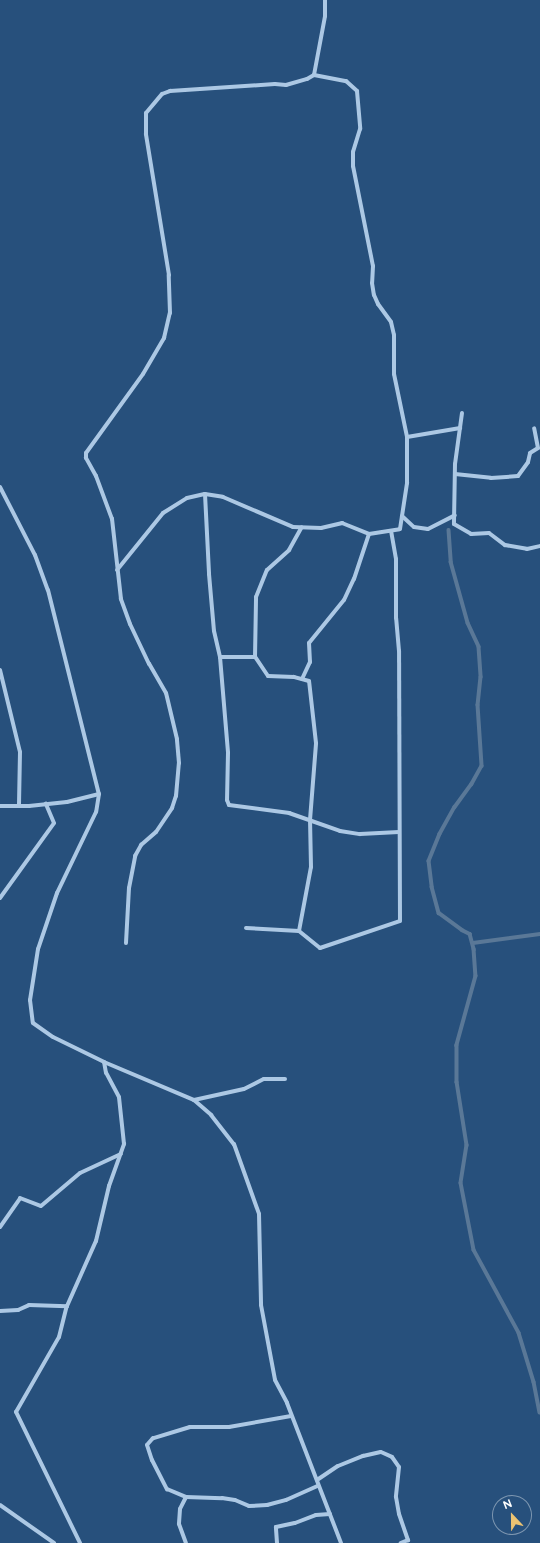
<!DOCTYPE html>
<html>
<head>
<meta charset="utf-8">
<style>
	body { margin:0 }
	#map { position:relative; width:540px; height:1543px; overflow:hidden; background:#27507c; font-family:Figtree,sans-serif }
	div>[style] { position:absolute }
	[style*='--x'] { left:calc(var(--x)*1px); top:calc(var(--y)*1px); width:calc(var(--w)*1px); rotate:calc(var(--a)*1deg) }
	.stream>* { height:3.5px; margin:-1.75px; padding:0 1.75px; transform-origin:1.75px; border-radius:1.75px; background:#5a7897 }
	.minor>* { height:4px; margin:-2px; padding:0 2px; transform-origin:2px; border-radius:2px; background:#acc8e4 }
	span { translate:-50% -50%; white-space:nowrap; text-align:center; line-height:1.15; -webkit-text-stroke:3px #27507c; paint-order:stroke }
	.north { position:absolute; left:492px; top:1495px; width:40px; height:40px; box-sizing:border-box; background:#27507c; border:1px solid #7d96b0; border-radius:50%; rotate:338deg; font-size:11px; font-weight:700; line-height:16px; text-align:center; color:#fff }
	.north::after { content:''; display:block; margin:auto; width:14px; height:18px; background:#ecc372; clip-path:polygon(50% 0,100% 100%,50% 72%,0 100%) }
</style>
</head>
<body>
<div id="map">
	<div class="stream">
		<div style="--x:449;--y:530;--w:32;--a:86"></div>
		<div style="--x:451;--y:562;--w:63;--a:74.4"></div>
		<div style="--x:468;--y:623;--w:26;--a:65"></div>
		<div style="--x:479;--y:647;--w:30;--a:86"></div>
		<div style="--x:481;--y:677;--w:28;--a:96"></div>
		<div style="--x:478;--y:705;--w:61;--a:86.2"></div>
		<div style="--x:482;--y:766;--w:21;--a:119"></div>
		<div style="--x:472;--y:784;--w:29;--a:126"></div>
		<div style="--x:455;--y:807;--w:31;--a:119"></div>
		<div style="--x:440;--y:834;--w:29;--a:112"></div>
		<div style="--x:429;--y:861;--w:26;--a:83"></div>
		<div style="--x:432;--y:887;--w:27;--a:75"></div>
		<div style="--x:439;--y:913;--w:29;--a:36"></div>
		<div style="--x:462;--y:930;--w:9;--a:27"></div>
		<div style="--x:470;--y:934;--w:16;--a:75"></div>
		<div style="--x:474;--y:949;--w:27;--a:86"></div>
		<div style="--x:476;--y:976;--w:72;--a:105.4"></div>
		<div style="--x:457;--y:1045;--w:37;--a:90"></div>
		<div style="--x:457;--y:1082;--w:64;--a:81"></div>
		<div style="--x:467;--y:1145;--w:38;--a:99"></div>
		<div style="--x:461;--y:1183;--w:68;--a:79"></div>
		<div style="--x:474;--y:1250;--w:94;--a:61.5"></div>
		<div style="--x:519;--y:1333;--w:51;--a:73"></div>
		<div style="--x:534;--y:1382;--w:31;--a:79"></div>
		<div style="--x:473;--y:943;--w:68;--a:-7.7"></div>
	</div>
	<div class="minor">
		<div style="--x:314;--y:75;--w:33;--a:11"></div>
		<div style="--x:346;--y:81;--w:15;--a:42"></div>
		<div style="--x:357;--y:91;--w:38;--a:85"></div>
		<div style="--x:360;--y:129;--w:24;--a:107"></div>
		<div style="--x:353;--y:152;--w:14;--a:90"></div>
		<div style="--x:353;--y:166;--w:102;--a:78.7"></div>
		<div style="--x:373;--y:266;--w:17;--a:93"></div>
		<div style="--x:372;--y:283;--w:12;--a:81"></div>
		<div style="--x:374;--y:295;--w:10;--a:66"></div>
		<div style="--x:378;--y:304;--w:22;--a:54"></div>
		<div style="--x:391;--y:322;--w:13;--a:77"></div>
		<div style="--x:394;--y:335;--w:39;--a:90"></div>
		<div style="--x:394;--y:374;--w:64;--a:78.3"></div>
		<div style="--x:462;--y:413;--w:51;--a:97.8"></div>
		<div style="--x:455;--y:464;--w:60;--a:91"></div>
		<div style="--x:454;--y:524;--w:20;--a:30"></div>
		<div style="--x:471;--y:534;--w:18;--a:-3"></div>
		<div style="--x:489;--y:533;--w:20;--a:37"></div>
		<div style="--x:505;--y:545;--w:22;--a:10"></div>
		<div style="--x:527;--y:549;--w:13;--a:-13"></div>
		<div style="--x:455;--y:474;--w:36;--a:6"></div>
		<div style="--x:491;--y:478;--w:27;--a:-4"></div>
		<div style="--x:518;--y:476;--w:17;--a:-54"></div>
		<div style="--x:528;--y:462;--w:9;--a:-77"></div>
		<div style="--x:530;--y:453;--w:9;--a:-32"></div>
		<div style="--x:538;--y:448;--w:20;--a:-101"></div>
		<div style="--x:0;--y:487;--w:76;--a:62.8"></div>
		<div style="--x:35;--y:555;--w:37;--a:70"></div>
		<div style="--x:48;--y:590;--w:210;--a:76"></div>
		<div style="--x:99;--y:794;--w:18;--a:99"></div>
		<div style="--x:96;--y:812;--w:90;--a:115.7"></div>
		<div style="--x:57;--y:893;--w:59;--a:108.7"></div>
		<div style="--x:38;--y:949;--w:52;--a:98.9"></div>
		<div style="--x:30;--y:1000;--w:23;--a:83"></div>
		<div style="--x:33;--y:1023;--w:24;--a:35"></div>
		<div style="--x:53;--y:1037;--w:57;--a:26.1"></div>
		<div style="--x:104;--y:1062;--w:98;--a:22.9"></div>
		<div style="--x:194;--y:1100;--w:23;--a:41"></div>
		<div style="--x:211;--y:1115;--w:37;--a:52"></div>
		<div style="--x:234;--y:1144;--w:74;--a:70.3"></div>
		<div style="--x:259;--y:1214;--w:91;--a:88.7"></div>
		<div style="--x:261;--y:1305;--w:76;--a:79.4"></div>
		<div style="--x:275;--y:1380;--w:26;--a:62"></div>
		<div style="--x:287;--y:1403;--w:150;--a:68.9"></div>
		<div style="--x:205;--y:494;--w:80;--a:87.1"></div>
		<div style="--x:209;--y:574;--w:57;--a:85"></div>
		<div style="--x:214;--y:631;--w:27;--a:77"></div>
		<div style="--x:220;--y:657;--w:96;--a:85.2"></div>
		<div style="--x:228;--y:753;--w:47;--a:91.2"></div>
		<div style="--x:227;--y:800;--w:5;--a:68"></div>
		<div style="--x:229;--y:805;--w:61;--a:7.6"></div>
		<div style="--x:289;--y:813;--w:54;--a:19.4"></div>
		<div style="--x:340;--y:831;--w:20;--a:9"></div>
		<div style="--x:360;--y:834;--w:39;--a:-3"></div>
		<div style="--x:402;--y:516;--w:16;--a:43"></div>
		<div style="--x:414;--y:527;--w:14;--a:8"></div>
		<div style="--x:428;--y:529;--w:30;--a:-27"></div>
		<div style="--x:117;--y:570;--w:73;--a:-51.1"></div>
		<div style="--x:163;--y:513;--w:28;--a:-32"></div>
		<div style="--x:187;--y:498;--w:18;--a:-13"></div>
		<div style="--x:205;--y:494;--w:18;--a:9"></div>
		<div style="--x:223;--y:497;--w:76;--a:23.2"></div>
		<div style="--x:293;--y:527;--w:28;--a:2"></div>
		<div style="--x:321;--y:528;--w:22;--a:-13"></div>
		<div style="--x:342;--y:523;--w:29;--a:22"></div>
		<div style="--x:369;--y:534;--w:31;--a:-9"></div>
		<div style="--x:400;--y:529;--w:47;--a:-81.3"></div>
		<div style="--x:407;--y:483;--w:46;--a:-90"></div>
		<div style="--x:407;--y:437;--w:54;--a:-9.6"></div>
		<div style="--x:220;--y:657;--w:35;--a:0"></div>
		<div style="--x:255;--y:657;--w:60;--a:-89"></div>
		<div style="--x:256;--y:597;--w:29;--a:-68"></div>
		<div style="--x:267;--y:570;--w:30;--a:-42"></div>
		<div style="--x:289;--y:550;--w:26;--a:-61"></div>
		<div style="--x:0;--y:670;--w:84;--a:76.3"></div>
		<div style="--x:20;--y:752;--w:54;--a:91.1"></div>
		<div style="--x:302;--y:679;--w:19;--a:-65"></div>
		<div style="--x:310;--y:662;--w:19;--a:-93"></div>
		<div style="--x:309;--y:643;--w:55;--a:-50.9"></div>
		<div style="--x:344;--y:600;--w:23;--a:-65"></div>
		<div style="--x:354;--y:579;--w:47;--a:-71.6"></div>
		<div style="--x:0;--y:806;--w:29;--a:0"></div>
		<div style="--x:29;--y:806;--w:38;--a:-6"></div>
		<div style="--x:67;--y:802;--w:33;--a:-14"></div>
		<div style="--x:0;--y:898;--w:92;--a:-54.2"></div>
		<div style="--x:54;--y:823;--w:21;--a:-113"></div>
		<div style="--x:246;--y:928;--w:53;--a:3.2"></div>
		<div style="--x:299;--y:931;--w:65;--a:-79.4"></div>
		<div style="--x:311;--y:867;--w:47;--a:-91.2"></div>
		<div style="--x:310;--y:820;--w:77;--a:-85.5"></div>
		<div style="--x:316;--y:743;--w:62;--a:-96.4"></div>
		<div style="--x:309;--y:681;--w:16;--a:-165"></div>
		<div style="--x:294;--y:677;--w:26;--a:-178"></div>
		<div style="--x:268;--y:676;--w:23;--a:-124"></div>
		<div style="--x:299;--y:931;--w:27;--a:39"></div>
		<div style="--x:320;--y:948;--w:84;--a:-18.6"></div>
		<div style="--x:400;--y:921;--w:270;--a:-90.2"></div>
		<div style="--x:399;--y:651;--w:33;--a:-95"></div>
		<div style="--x:396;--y:618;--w:59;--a:-90"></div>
		<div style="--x:396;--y:559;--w:28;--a:-100"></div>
		<div style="--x:126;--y:943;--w:55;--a:-86.9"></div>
		<div style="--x:129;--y:888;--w:33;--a:-79"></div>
		<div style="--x:135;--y:856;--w:13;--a:-61"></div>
		<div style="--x:141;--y:845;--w:20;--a:-41"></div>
		<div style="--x:156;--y:832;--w:29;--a:-56"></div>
		<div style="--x:172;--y:808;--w:13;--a:-72"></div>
		<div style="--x:176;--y:796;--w:33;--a:-85"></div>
		<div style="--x:179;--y:763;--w:24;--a:-95"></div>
		<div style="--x:177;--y:739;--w:47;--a:-103.4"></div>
		<div style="--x:166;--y:693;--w:34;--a:-120"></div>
		<div style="--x:149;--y:664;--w:44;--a:-115.4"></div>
		<div style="--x:130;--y:624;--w:27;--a:-110"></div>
		<div style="--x:121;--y:599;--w:81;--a:-96.4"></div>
		<div style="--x:112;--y:519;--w:46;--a:-110.4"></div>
		<div style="--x:96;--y:476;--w:21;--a:-119"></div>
		<div style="--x:86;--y:458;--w:5;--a:-90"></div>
		<div style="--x:86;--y:453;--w:97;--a:-54.2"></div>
		<div style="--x:143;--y:374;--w:42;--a:-59.7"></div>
		<div style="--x:164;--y:338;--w:26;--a:-77"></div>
		<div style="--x:170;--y:313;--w:38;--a:-92"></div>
		<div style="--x:169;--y:275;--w:143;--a:-99.3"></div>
		<div style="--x:146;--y:134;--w:21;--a:-90"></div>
		<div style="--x:146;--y:113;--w:25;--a:-50"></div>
		<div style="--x:162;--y:94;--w:9;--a:-21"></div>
		<div style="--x:170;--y:91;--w:105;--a:-3.8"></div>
		<div style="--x:275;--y:84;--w:11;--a:5"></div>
		<div style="--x:286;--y:85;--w:22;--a:-16"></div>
		<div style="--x:307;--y:79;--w:8;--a:-30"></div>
		<div style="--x:314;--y:75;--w:60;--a:-79.4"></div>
		<div style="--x:325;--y:16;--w:16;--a:-90"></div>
		<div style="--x:194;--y:1100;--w:51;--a:-12.4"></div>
		<div style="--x:244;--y:1089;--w:22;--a:-27"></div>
		<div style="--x:264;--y:1079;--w:21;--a:0"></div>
		<div style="--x:0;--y:1227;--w:35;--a:-55"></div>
		<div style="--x:20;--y:1198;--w:22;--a:21"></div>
		<div style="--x:41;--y:1206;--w:51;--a:-40.2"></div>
		<div style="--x:80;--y:1173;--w:45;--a:-24.9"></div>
		<div style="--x:0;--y:1311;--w:18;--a:-3"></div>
		<div style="--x:18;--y:1310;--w:12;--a:-24"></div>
		<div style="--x:29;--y:1305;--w:38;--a:2"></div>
		<div style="--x:291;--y:1416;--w:63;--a:169.9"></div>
		<div style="--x:229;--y:1427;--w:39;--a:180"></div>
		<div style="--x:190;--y:1427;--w:39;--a:163"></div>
		<div style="--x:153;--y:1438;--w:9;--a:131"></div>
		<div style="--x:147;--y:1445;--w:16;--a:72"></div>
		<div style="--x:152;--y:1460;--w:33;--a:63"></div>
		<div style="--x:167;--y:1489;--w:21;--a:23"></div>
		<div style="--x:186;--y:1497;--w:36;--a:2"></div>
		<div style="--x:222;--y:1498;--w:13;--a:9"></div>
		<div style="--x:235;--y:1500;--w:15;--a:23"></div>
		<div style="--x:249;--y:1506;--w:18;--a:-3"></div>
		<div style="--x:267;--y:1505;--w:20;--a:-15"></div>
		<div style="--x:286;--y:1500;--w:35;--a:-24"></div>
		<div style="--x:317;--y:1480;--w:25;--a:-34"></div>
		<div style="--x:338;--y:1466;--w:27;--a:-22"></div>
		<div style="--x:363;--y:1456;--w:18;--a:-13"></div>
		<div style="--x:381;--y:1452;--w:12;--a:24"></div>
		<div style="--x:392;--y:1457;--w:12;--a:55"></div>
		<div style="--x:399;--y:1467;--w:30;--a:96"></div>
		<div style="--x:396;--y:1497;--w:17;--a:80"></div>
		<div style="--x:399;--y:1514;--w:28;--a:71"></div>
		<div style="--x:408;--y:1540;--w:8;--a:157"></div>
		<div style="--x:186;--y:1497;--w:13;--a:117"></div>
		<div style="--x:180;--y:1509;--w:15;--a:94"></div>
		<div style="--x:179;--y:1524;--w:20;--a:70"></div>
		<div style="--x:0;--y:1505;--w:66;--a:35.1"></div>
		<div style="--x:80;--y:1543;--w:146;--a:-116"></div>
		<div style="--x:16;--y:1412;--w:86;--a:-60.2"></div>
		<div style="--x:59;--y:1337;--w:32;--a:-76"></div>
		<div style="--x:67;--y:1306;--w:71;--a:-66"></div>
		<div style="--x:96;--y:1241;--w:57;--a:-76.7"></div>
		<div style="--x:109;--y:1186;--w:45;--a:-70.3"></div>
		<div style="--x:124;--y:1144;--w:47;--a:-96.1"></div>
		<div style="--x:119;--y:1097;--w:27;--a:-118"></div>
		<div style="--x:106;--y:1073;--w:11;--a:-100"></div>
		<div style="--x:277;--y:1543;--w:16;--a:-94"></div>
		<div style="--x:276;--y:1527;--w:19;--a:-12"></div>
		<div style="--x:295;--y:1523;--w:22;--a:-21"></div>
		<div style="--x:316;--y:1515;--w:14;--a:-4"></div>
	</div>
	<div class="north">N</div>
</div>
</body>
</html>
